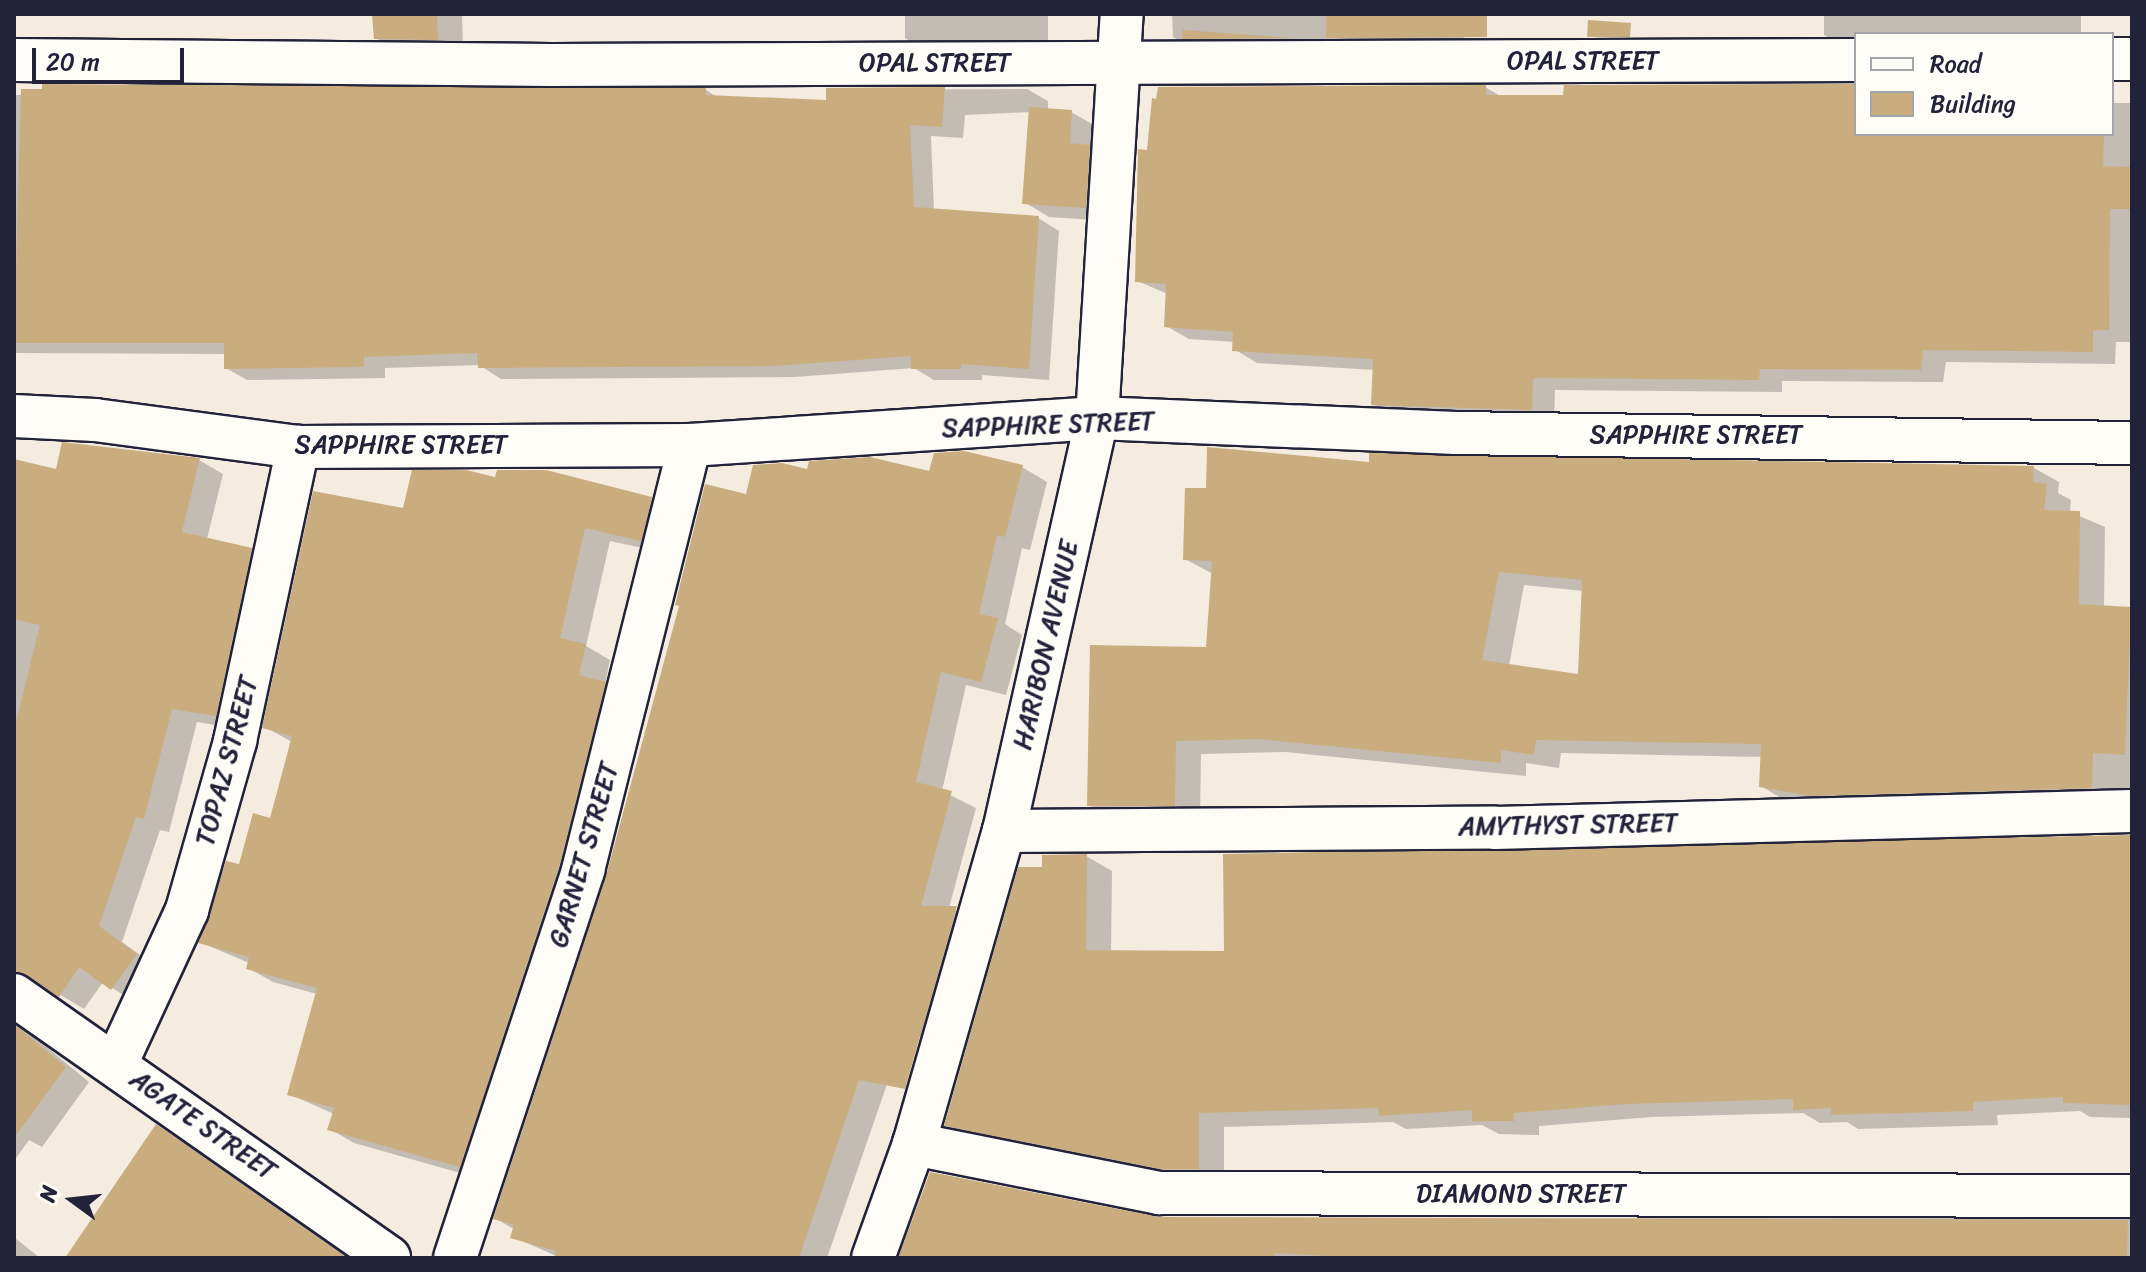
<!DOCTYPE html>
<html>
<head>
<meta charset="utf-8">
<style>
	body { margin:0 }
	#map { position:relative; width:2146px; height:1272px; overflow:hidden; background:#f3ecdf; font-family:Sriracha,sans-serif }
	div>[style] { position:absolute }
	[style*='--x'] { left:calc(var(--x)*1px); top:calc(var(--y)*1px); width:calc(var(--w)*1px); rotate:calc(var(--a)*1deg) }
	.shadow>* { inset:0; background:#0003 }
	.building>* { inset:0; background:#caad7f }
	.roads { filter:drop-shadow(2px 0 #22223b) drop-shadow(-2px 0 #22223b) drop-shadow(0 2px #22223b) drop-shadow(0 -2px #22223b) }
	.minor>* { height:42px; margin:-21px; padding:0 21px; transform-origin:21px; border-radius:21px; background:#fdfcf7 }
	span { translate:-50% -50%; white-space:nowrap; text-align:center; line-height:1.15; -webkit-text-stroke:6px #fdfcf7; paint-order:stroke }
	.street-label { font-size:26px; color:#22223b }
	.frame { position:absolute; inset:0; border:16px solid #22223b; pointer-events:none }
	.legend { position:absolute; left:1854px; top:32px; width:260px; height:104px; box-sizing:border-box; background:#fdfcf7; border:2px solid #a5a5ac; margin:0; padding:10px 14px; list-style:none; font-size:24px; color:#22223b }
	.legend li { display:flex; align-items:center; gap:16px; height:40px }
	.legend b { width:40px; border:2px solid #a5a5ac }
	.north { position:absolute; left:32px; top:1160px; width:80px; height:80px; -webkit-text-stroke:6px #fdfcf7; paint-order:stroke; rotate:285deg; font-size:22px; font-weight:700; line-height:32px; text-align:center; color:#22223b }
	.north::after { content:''; display:block; margin:auto; width:28px; height:36px; background:#22223b; clip-path:polygon(50% 0,100% 100%,50% 72%,0 100%) }
	.scale { position:absolute; left:32px; top:48px; width:152px; height:36px; box-sizing:border-box; border:4px solid #22223b; border-top:0; padding-left:10px; font-size:24px; line-height:28px; white-space:nowrap; color:#22223b; -webkit-text-stroke:6px #fdfcf7; paint-order:stroke }
</style>
</head>
<body>
<div id="map">
	<div class="shadow">
		<div style="clip-path:polygon(374px 14px,462px 14px,463px 53px,402px 53px,376px 38px)"></div>
		<div style="clip-path:polygon(905px 14px,1048px 14px,1048px 51px,927px 51px,905px 38px)"></div>
		<div style="clip-path:polygon(1172px 14px,1464px 14px,1464px 50px,1196px 51px,1173px 37px)"></div>
		<div style="clip-path:polygon(1824px 14px,2081px 14px,2081px 34px,1856px 34px,1856px 49px,1847px 48px,1824px 35px)"></div>
		<div style="clip-path:polygon(1856px 83px,1856px 134px,2112px 134px,2112px 103px,2132px 103px,2131px 342px,2116px 342px,2115px 364px,1946px 362px,1943px 382px,1782px 381px,1782px 392px,1555px 390px,1554px 422px,1396px 417px,1373px 404px,1375px 370px,1257px 363px,1234px 349px,1235px 342px,1189px 339px,1166px 326px,1168px 294px,1137px 281px,1149px 152px,1485px 87px,1502px 97px,1565px 97px,1566px 87px)"></div>
		<div style="clip-path:polygon(1027px 89px,1048px 101px,1048px 110px,1071px 112px,1096px 126px,1110px 221px,1049px 217px,1024px 202px,1031px 112px,965px 115px,963px 138px,931px 136px,934px 210px,1038px 218px,1059px 231px,1049px 380px,982px 375px,982px 380px,934px 380px,914px 368px,795px 377px,501px 379px,479px 365px,385px 368px,385px 378px,247px 380px,226px 368px,226px 354px,14px 353px,14px 95px,706px 90px,717px 97px,828px 102px,828px 90px)"></div>
		<div style="clip-path:polygon(199px 460px,223px 474px,207px 539px,251px 549px,276px 564px,240px 729px,197px 722px,169px 832px,160px 830px,122px 942px,160px 969px,136px 1003px,103px 982px,84px 1009px,42px 984px,19px 994px,16px 1022px,89px 1082px,42px 1147px,29px 1140px,14px 1161px,14px 461px,57px 471px)"></div>
		<div style="clip-path:polygon(evenodd,1371px 465px,2034px 468px,2059px 482px,2058px 493px,2071px 500px,2070px 512px,2105px 527px,2104px 607px,2132px 609px,2132px 801px,1786px 801px,1761px 786px,1762px 757px,1561px 753px,1559px 768px,1526px 763px,1526px 776px,1285px 752px,1201px 754px,1200px 819px,1114px 820px,1089px 805px,1208px 649px,1213px 574px,1185px 559px,1208px 490px,1371px 465px,1524px 585px,1584px 591px,1580px 676px,1509px 666px,1524px 585px)"></div>
		<div style="clip-path:polygon(1022px 467px,1047px 482px,1030px 550px,1022px 548px,1005px 624px,1022px 635px,1006px 695px,966px 685px,942px 791px,976px 808px,949px 908px,982px 922px,947px 1044px,905px 1032px,827px 1258px,561px 1258px,513px 1237px,515px 1230px,495px 1218px,608px 876px,747px 496px,809px 472px,931px 473px)"></div>
		<div style="clip-path:polygon(497px 479px,651px 499px,676px 513px,666px 553px,610px 541px,586px 646px,610px 660px,605px 684px,630px 698px,485px 1180px,354px 1143px,330px 1129px,334px 1114px,289px 1094px,317px 994px,273px 982px,248px 968px,249px 963px,200px 942px,271px 820px,292px 742px,265px 727px,405px 511px)"></div>
		<div style="clip-path:polygon(2132px 837px,2132px 1118px,2090px 1117px,2080px 1111px,1997px 1115px,1998px 1125px,1858px 1129px,1847px 1122px,1820px 1123px,1803px 1113px,1652px 1117px,1539px 1126px,1539px 1135px,1499px 1134px,1482px 1125px,1406px 1129px,1393px 1122px,1224px 1127px,1224px 1182px,1188px 1182px,972px 1139px,947px 1125px,1044px 869px,1086px 856px,1112px 871px,1111px 952px,1226px 953px)"></div>
		<div style="clip-path:polygon(156px 1126px,181px 1140px,349px 1258px,68px 1258px)"></div>
		<div style="clip-path:polygon(2132px 1218px,2132px 1258px,901px 1258px,1159px 1219px)"></div>
		<div style="clip-path:polygon(14px 1237px,40px 1258px,14px 1258px)"></div>
	</div>
	<div class="building">
		<div style="clip-path:polygon(372px 14px,437px 14px,438px 40px,374px 39px)"></div>
		<div style="clip-path:polygon(1326px 14px,1487px 14px,1487px 37px,1326px 38px)"></div>
		<div style="clip-path:polygon(1588px 20px,1631px 23px,1630px 37px,1587px 37px)"></div>
		<div style="clip-path:polygon(1183px 30px,1291px 38px,1182px 39px)"></div>
		<div style="clip-path:polygon(42px 84px,706px 88px,706px 95px,826px 100px,826px 88px,945px 87px,942px 127px,910px 125px,914px 207px,1039px 216px,1029px 369px,961px 364px,961px 369px,911px 369px,911px 356px,773px 366px,478px 368px,477px 353px,364px 357px,364px 367px,224px 369px,224px 343px,14px 343px,21px 89px,42px 89px)"></div>
		<div style="clip-path:polygon(1856px 84px,1856px 134px,2104px 134px,2103px 166px,2132px 167px,2132px 209px,2110px 209px,2109px 330px,2093px 330px,2093px 352px,1923px 350px,1921px 370px,1760px 369px,1759px 380px,1533px 378px,1532px 410px,1371px 405px,1373px 359px,1232px 351px,1233px 332px,1164px 327px,1166px 284px,1135px 282px,1138px 149px,1147px 150px,1152px 98px,1156px 99px,1158px 87px,1486px 85px,1486px 95px,1563px 95px,1564px 85px)"></div>
		<div style="clip-path:polygon(1029px 107px,1072px 110px,1070px 143px,1090px 145px,1086px 208px,1022px 204px)"></div>
		<div style="clip-path:polygon(62px 442px,200px 458px,182px 532px,252px 548px,216px 716px,172px 709px,144px 819px,136px 817px,99px 926px,137px 954px,111px 990px,79px 967px,59px 997px,14px 971px,14px 730px,40px 625px,14px 619px,14px 459px,56px 469px)"></div>
		<div style="clip-path:polygon(evenodd,1207px 447px,1369px 462px,1369px 453px,2034px 466px,2033px 482px,2047px 484px,2044px 510px,2080px 511px,2079px 604px,2131px 607px,2125px 755px,2093px 753px,2092px 788px,1810px 796px,1759px 787px,1761px 744px,1536px 740px,1534px 755px,1501px 750px,1501px 763px,1258px 739px,1176px 741px,1175px 806px,1087px 806px,1090px 645px,1206px 647px,1212px 561px,1183px 560px,1185px 488px,1206px 488px,1207px 447px,1499px 572px,1582px 580px,1578px 674px,1482px 660px,1499px 572px)"></div>
		<div style="clip-path:polygon(964px 451px,1023px 465px,1005px 537px,997px 535px,979px 614px,998px 618px,981px 682px,941px 672px,916px 782px,952px 791px,921px 906px,957px 906px,905px 1089px,859px 1080px,799px 1258px,554px 1258px,556px 1251px,510px 1238px,514px 1225px,493px 1219px,606px 876px,679px 606px,675px 605px,705px 484px,746px 494px,753px 465px,782px 463px,807px 469px,809px 461px,870px 457px,929px 471px,934px 453px)"></div>
		<div style="clip-path:polygon(412px 470px,466px 470px,495px 477px,497px 470px,546px 470px,652px 497px,641px 541px,585px 528px,560px 638px,586px 644px,579px 675px,606px 682px,560px 863px,460px 1167px,327px 1130px,334px 1108px,287px 1095px,317px 988px,246px 969px,249px 957px,198px 943px,226px 861px,239px 864px,253px 813px,270px 818px,292px 736px,262px 728px,313px 491px,403px 508px)"></div>
		<div style="clip-path:polygon(2132px 835px,2132px 1105px,2063px 1103px,2063px 1097px,1973px 1102px,1973px 1111px,1831px 1115px,1831px 1108px,1793px 1110px,1793px 1099px,1626px 1104px,1514px 1113px,1514px 1121px,1472px 1121px,1472px 1110px,1379px 1116px,1378px 1108px,1199px 1113px,1199px 1169px,1161px 1169px,944px 1126px,1018px 867px,1042px 867px,1042px 855px,1087px 854px,1086px 950px,1224px 951px,1223px 854px)"></div>
		<div style="clip-path:polygon(14px 1024px,66px 1067px,14px 1138px)"></div>
		<div style="clip-path:polygon(156px 1124px,347px 1258px,65px 1258px)"></div>
		<div style="clip-path:polygon(930px 1172px,1159px 1217px,2128px 1220px,2127px 1258px,1363px 1258px,1274px 1253px,1274px 1258px,898px 1258px)"></div>
	</div>
	<div class="roads">
		<div class="minor">
			<div style="--x:2112;--y:59;--w:20;--a:0"></div>
			<div style="--x:14;--y:60;--w:537;--a:0.53"></div>
			<div style="--x:551;--y:65;--w:1305;--a:-0.22"></div>
			<div style="--x:14;--y:416;--w:81;--a:2.8"></div>
			<div style="--x:95;--y:420;--w:205;--a:7.6"></div>
			<div style="--x:298;--y:447;--w:392;--a:-0.3"></div>
			<div style="--x:690;--y:445;--w:408;--a:-3.8"></div>
			<div style="--x:1097;--y:418;--w:359;--a:2.4"></div>
			<div style="--x:1456;--y:433;--w:676;--a:0.85"></div>
			<div style="--x:1004;--y:831;--w:491;--a:-0.4"></div>
			<div style="--x:1495;--y:828;--w:637;--a:-1.53"></div>
			<div style="--x:14;--y:995;--w:458;--a:35"></div>
			<div style="--x:116;--y:1064;--w:170;--a:-65.2"></div>
			<div style="--x:187;--y:910;--w:176;--a:-74.1"></div>
			<div style="--x:235;--y:741;--w:301;--a:-77.9"></div>
			<div style="--x:914;--y:1144;--w:250;--a:11.3"></div>
			<div style="--x:1159;--y:1193;--w:973;--a:0.18"></div>
			<div style="--x:455;--y:1258;--w:409;--a:-71.7"></div>
			<div style="--x:583;--y:870;--w:438;--a:-75.9"></div>
			<div style="--x:873;--y:1258;--w:121;--a:-70.2"></div>
			<div style="--x:914;--y:1144;--w:326;--a:-74"></div>
			<div style="--x:1004;--y:831;--w:423;--a:-77.3"></div>
			<div style="--x:1097;--y:418;--w:405;--a:-86.5"></div>
		</div>
	</div>
	<div class="street-label">
		<span style="left:1583px;top:61px">OPAL STREET</span>
		<span style="left:935px;top:63px">OPAL STREET</span>
		<span style="left:1048px;top:425px;rotate:-2deg">SAPPHIRE STREET</span>
		<span style="left:1696px;top:435px">SAPPHIRE STREET</span>
		<span style="left:401px;top:445px">SAPPHIRE STREET</span>
		<span style="left:1046px;top:645px;rotate:-77deg">HARIBON AVENUE</span>
		<span style="left:227px;top:761px;rotate:-75deg">TOPAZ STREET</span>
		<span style="left:1568px;top:825px;rotate:-1deg">AMYTHYST STREET</span>
		<span style="left:584px;top:855px;rotate:-74deg">GARNET STREET</span>
		<span style="left:203px;top:1125px;rotate:35deg">AGATE STREET</span>
		<span style="left:1521px;top:1194px">DIAMOND STREET</span>
	</div>
	<div class="frame"></div>
	<ul class="legend">
	<li><b style="height:10px;background:#fdfcf7"></b>Road</li>
	<li><b style="height:22px;background:#caad7f"></b>Building</li>
	</ul>
	<div class="north">N</div>
	<div class="scale">20 m</div>
</div>
</body>
</html>
